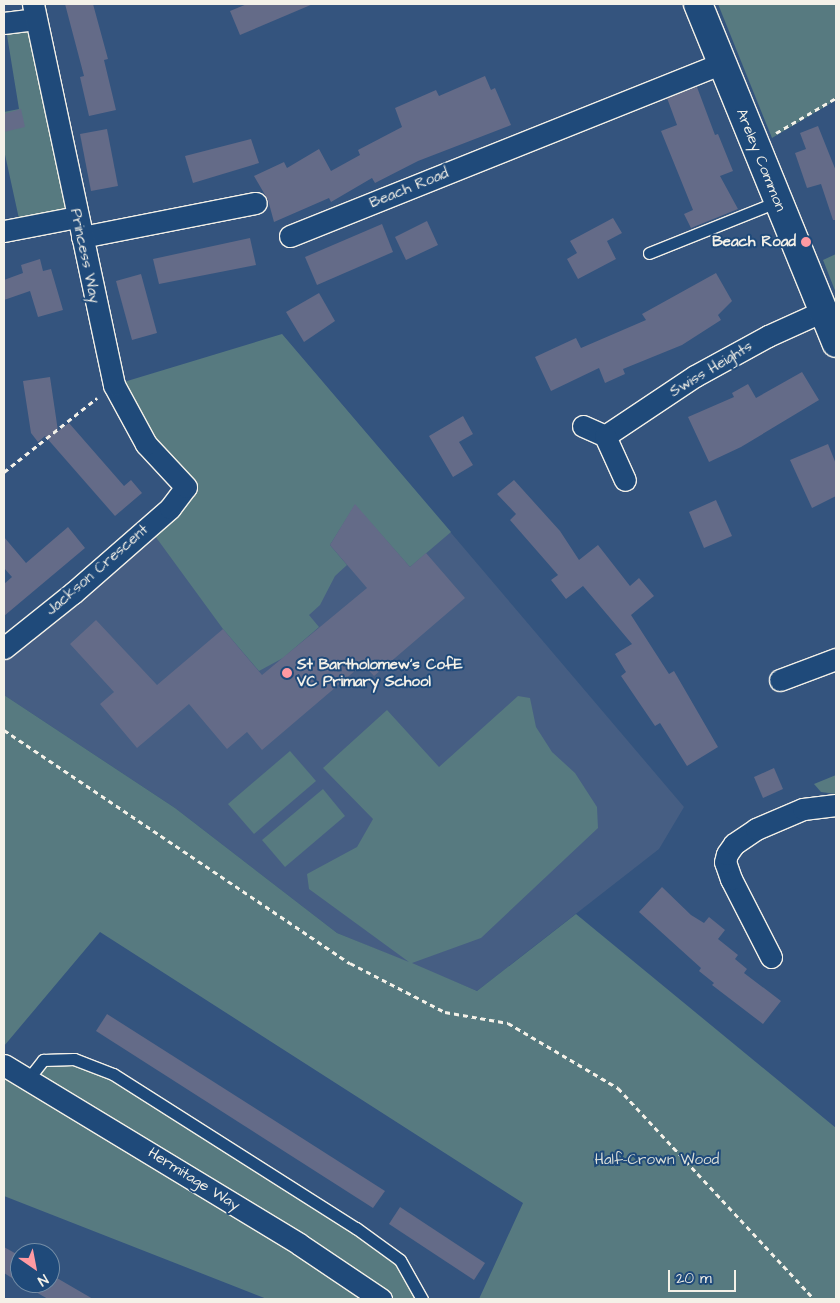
<!DOCTYPE html>
<html>
<head>
<meta charset="utf-8">
<style>
	body { margin:0 }
	#map { position:relative; width:840px; height:1303px; overflow:hidden; background:#34547e; font-family:"Architects Daughter",sans-serif }
	div>[style] { position:absolute }
	[style*='--x'] { left:calc(var(--x)*1px); top:calc(var(--y)*1px); width:calc(var(--w)*1px); rotate:calc(var(--a)*1deg) }
	.built>* { inset:0; background:#465e83 }
	.green>* { inset:0; background:#577a80 }
	.building>* { inset:0; background:#646b88 }
	.path>* { height:3px; margin-top:-1.5px; transform-origin:0; background:repeating-linear-gradient(90deg,#f4f1e8 0 5px,transparent 0 9px) }
	.roads { filter:drop-shadow(1px 0 #f4f1e8) drop-shadow(-1px 0 #f4f1e8) drop-shadow(0 1px #f4f1e8) drop-shadow(0 -1px #f4f1e8) }
	.lane>* { height:11px; margin:-5.5px; padding:0 5.5px; transform-origin:5.5px; border-radius:5.5px; background:#1f4a7a }
	.street>* { height:21px; margin:-10.5px; padding:0 10.5px; transform-origin:10.5px; border-radius:10.5px; background:#1f4a7a }
	.secondary>* { height:28px; margin:-14px; padding:0 14px; transform-origin:14px; border-radius:14px; background:#1f4a7a }
	.dots>* { width:14px; height:14px; translate:-50% -50%; box-sizing:border-box; border:2px solid #1f4a7a; border-radius:50% }
	span { translate:-50% -50%; white-space:nowrap; text-align:center; line-height:1.15; -webkit-text-stroke:4px #1f4a7a; paint-order:stroke }
	.street-label { font-size:15px; color:#f4f1e8 }
	.poi-label { font-size:15px; color:#f4f1e8; font-weight:700 }
	.right { translate:-100% -50%; text-align:right }
	.left { translate:0 -50%; text-align:left }
	.park-label { font-size:15px; color:#dcdfd8 }
	.frame { position:absolute; inset:0; border:5px solid #f4f1e8; pointer-events:none }
	.north { position:absolute; left:10px; top:1243px; width:50px; height:50px; box-sizing:border-box; background:#1f4a7a; border:1px solid #748da6; border-radius:50%; rotate:147deg; font-size:14px; font-weight:700; line-height:20px; text-align:center; color:#f4f1e8 }
	.north::after { content:''; display:block; margin:auto; width:18px; height:22px; background:#ff9aa2; clip-path:polygon(50% 0,100% 100%,50% 72%,0 100%) }
	.scale { position:absolute; left:668px; top:1270px; width:68px; height:22px; box-sizing:border-box; border:2px solid #f4f1e8; border-top:0; padding-left:6px; font-size:15px; line-height:18px; white-space:nowrap; color:#f4f1e8; -webkit-text-stroke:4px #1f4a7a; paint-order:stroke }
</style>
</head>
<body>
<div id="map">
	<div class="built">
		<div style="clip-path:polygon(282px 334px,684px 807px,659px 849px,477px 991px,337px 933px,175px 808px,4px 695px,4px 651px,147px 525px)"></div>
	</div>
	<div class="green">
		<div style="clip-path:polygon(718px 4px,836px 4px,836px 100px,772px 138px)"></div>
		<div style="clip-path:polygon(35px 19px,77px 217px,21px 228px,4px 150px,4px 112px,19px 109px,5px 23px)"></div>
		<div style="clip-path:polygon(836px 254px,836px 293px,823px 260px)"></div>
		<div style="clip-path:polygon(282px 334px,451px 532px,410px 567px,355px 505px,330px 545px,347px 565px,335px 576px,320px 605px,309px 615px,319px 627px,283px 658px,259px 671px,223px 629px,147px 525px,186px 487px,114px 385px)"></div>
		<div style="clip-path:polygon(4px 695px,175px 808px,337px 933px,409px 962px,309px 889px,307px 874px,357px 847px,373px 819px,323px 768px,387px 710px,439px 767px,518px 696px,530px 698px,536px 727px,552px 752px,575px 773px,597px 807px,598px 828px,481px 938px,412px 963px,477px 991px,576px 914px,836px 1128px,836px 1299px,479px 1299px,523px 1203px,100px 932px,4px 1046px)"></div>
		<div style="clip-path:polygon(290px 751px,316px 781px,254px 834px,228px 804px)"></div>
		<div style="clip-path:polygon(836px 775px,836px 794px,821px 792px,814px 784px)"></div>
		<div style="clip-path:polygon(323px 789px,345px 816px,285px 867px,262px 840px)"></div>
		<div style="clip-path:polygon(74px 1059px,113px 1074px,400px 1260px,422px 1299px,267px 1299px,4px 1196px,4px 1065px,29px 1077px,43px 1060px)"></div>
	</div>
	<div class="building">
		<div style="clip-path:polygon(65px 4px,93px 4px,108px 59px,104px 60px,116px 110px,89px 116px,80px 77px,84px 76px)"></div>
		<div style="clip-path:polygon(247px 4px,313px 4px,240px 35px,230px 11px)"></div>
		<div style="clip-path:polygon(485px 76px,491px 90px,495px 88px,511px 125px,418px 161px,375px 183px,372px 178px,331px 202px,329px 198px,274px 222px,268px 200px,254px 176px,284px 162px,287px 168px,319px 149px,331px 171px,360px 155px,358px 150px,402px 127px,395px 108px,436px 90px,439px 96px)"></div>
		<div style="clip-path:polygon(697px 87px,715px 135px,718px 134px,733px 171px,720px 176px,738px 209px,691px 228px,684px 214px,693px 210px,661px 131px,677px 125px,667px 98px)"></div>
		<div style="clip-path:polygon(21px 109px,25px 127px,4px 132px,4px 114px)"></div>
		<div style="clip-path:polygon(818px 126px,836px 171px,836px 220px,833px 220px,821px 184px,807px 188px,795px 153px,806px 149px,800px 133px)"></div>
		<div style="clip-path:polygon(107px 129px,118px 186px,91px 191px,80px 134px)"></div>
		<div style="clip-path:polygon(251px 139px,259px 163px,193px 183px,185px 156px)"></div>
		<div style="clip-path:polygon(613px 218px,622px 233px,607px 241px,616px 259px,578px 279px,567px 259px,577px 253px,570px 241px)"></div>
		<div style="clip-path:polygon(427px 221px,438px 245px,406px 260px,395px 237px)"></div>
		<div style="clip-path:polygon(382px 224px,393px 252px,317px 285px,305px 257px)"></div>
		<div style="clip-path:polygon(250px 238px,256px 265px,159px 284px,153px 259px)"></div>
		<div style="clip-path:polygon(40px 259px,43px 271px,51px 269px,63px 310px,38px 317px,30px 291px,4px 300px,4px 280px,23px 273px,21px 265px)"></div>
		<div style="clip-path:polygon(716px 273px,732px 301px,718px 315px,721px 320px,682px 345px,623px 369px,625px 374px,605px 383px,599px 368px,551px 391px,535px 357px,576px 338px,581px 348px,646px 320px,642px 314px)"></div>
		<div style="clip-path:polygon(141px 274px,157px 333px,132px 340px,116px 281px)"></div>
		<div style="clip-path:polygon(319px 293px,335px 321px,304px 342px,286px 312px)"></div>
		<div style="clip-path:polygon(802px 372px,819px 400px,741px 447px,709px 462px,688px 417px,734px 397px,732px 393px,748px 384px,756px 398px)"></div>
		<div style="clip-path:polygon(50px 377px,58px 431px,69px 423px,124px 486px,131px 480px,142px 493px,115px 516px,45px 436px,38px 442px,31px 433px,23px 381px)"></div>
		<div style="clip-path:polygon(463px 416px,473px 434px,459px 442px,473px 465px,453px 477px,429px 436px)"></div>
		<div style="clip-path:polygon(828px 444px,836px 464px,836px 496px,812px 508px,790px 460px)"></div>
		<div style="clip-path:polygon(514px 480px,560px 531px,579px 560px,598px 545px,630px 586px,639px 578px,654px 596px,631px 615px,669px 674px,674px 671px,718px 747px,687px 766px,660px 723px,655px 726px,621px 676px,626px 672px,615px 654px,632px 644px,583px 586px,566px 599px,551px 580px,558px 575px,510px 520px,516px 514px,497px 494px)"></div>
		<div style="clip-path:polygon(716px 500px,732px 536px,704px 548px,689px 512px)"></div>
		<div style="clip-path:polygon(355px 504px,410px 567px,426px 553px,465px 598px,374px 676px,363px 664px,262px 750px,247px 732px,227px 749px,189px 704px,137px 748px,100px 704px,114px 692px,70px 644px,96px 620px,157px 685px,223px 629px,262px 675px,367px 588px,330px 545px)"></div>
		<div style="clip-path:polygon(68px 527px,85px 548px,4px 616px,4px 584px,12px 577px,4px 568px,4px 537px,26px 563px)"></div>
		<div style="clip-path:polygon(774px 768px,783px 789px,763px 798px,754px 777px)"></div>
		<div style="clip-path:polygon(662px 887px,691px 915px,704px 923px,709px 917px,725px 930px,718px 939px,738px 955px,735px 959px,747px 969px,744px 973px,781px 1001px,763px 1024px,712px 985px,714px 983px,699px 971px,701px 968px,639px 912px)"></div>
		<div style="clip-path:polygon(107px 1014px,385px 1191px,373px 1208px,96px 1031px)"></div>
		<div style="clip-path:polygon(400px 1207px,485px 1263px,474px 1280px,389px 1224px)"></div>
		<div style="clip-path:polygon(4px 1247px,20px 1256px,20px 1283px,4px 1273px)"></div>
		<div style="clip-path:polygon(50px 1274px,93px 1299px,48px 1299px,20px 1283px,50px 1283px)"></div>
	</div>
	<div class="path">
		<div style="--x:776;--y:133;--w:69;--a:-30.3"></div>
		<div style="--x:4;--y:472;--w:119;--a:-38.5"></div>
		<div style="--x:4;--y:730;--w:417;--a:34"></div>
		<div style="--x:350;--y:963;--w:107;--a:27.3"></div>
		<div style="--x:445;--y:1012;--w:64;--a:9.9"></div>
		<div style="--x:508;--y:1023;--w:128;--a:30.6"></div>
		<div style="--x:618;--y:1088;--w:288;--a:47.1"></div>
	</div>
	<div class="roads">
		<div class="lane">
			<div style="--x:649;--y:253;--w:140;--a:-21.8"></div>
			<div style="--x:29;--y:1078;--w:23;--a:-52"></div>
			<div style="--x:43;--y:1060;--w:31;--a:-2"></div>
			<div style="--x:74;--y:1059;--w:42;--a:21"></div>
			<div style="--x:113;--y:1074;--w:288;--a:32.4"></div>
			<div style="--x:356;--y:1228;--w:54;--a:36"></div>
			<div style="--x:400;--y:1260;--w:45;--a:60.6"></div>
		</div>
		<div class="street">
			<div style="--x:4;--y:23;--w:31;--a:-7"></div>
			<div style="--x:4;--y:231;--w:74;--a:-10.9"></div>
			<div style="--x:290;--y:236;--w:465;--a:-21.8"></div>
			<div style="--x:82;--y:237;--w:177;--a:-11.1"></div>
			<div style="--x:583;--y:426;--w:24;--a:24"></div>
			<div style="--x:605;--y:436;--w:108;--a:-33.7"></div>
			<div style="--x:695;--y:376;--w:83;--a:-28.7"></div>
			<div style="--x:768;--y:336;--w:60;--a:-24.4"></div>
			<div style="--x:605;--y:436;--w:48;--a:65.6"></div>
			<div style="--x:4;--y:648;--w:88;--a:-38.6"></div>
			<div style="--x:73;--y:593;--w:129;--a:-41.2"></div>
			<div style="--x:170;--y:508;--w:26;--a:-53"></div>
			<div style="--x:186;--y:487;--w:59;--a:-132.9"></div>
			<div style="--x:146;--y:444;--w:67;--a:-118.5"></div>
			<div style="--x:114;--y:385;--w:390;--a:-102"></div>
			<div style="--x:780;--y:680;--w:60;--a:-20.6"></div>
			<div style="--x:771;--y:957;--w:88;--a:-117.1"></div>
			<div style="--x:731;--y:879;--w:18;--a:-109"></div>
			<div style="--x:725;--y:862;--w:8;--a:-76"></div>
			<div style="--x:727;--y:854;--w:12;--a:-55"></div>
			<div style="--x:734;--y:844;--w:27;--a:-34"></div>
			<div style="--x:756;--y:829;--w:51;--a:-23.1"></div>
			<div style="--x:803;--y:809;--w:33;--a:-7"></div>
			<div style="--x:4;--y:1065;--w:345;--a:31.2"></div>
			<div style="--x:299;--y:1244;--w:99;--a:33.9"></div>
		</div>
		<div class="secondary">
			<div style="--x:698;--y:4;--w:366;--a:67.8"></div>
		</div>
	</div>
	<div class="dots">
		<div style="left:806px;top:242px;background:#ff9aa2"></div>
		<div style="left:287px;top:673px;background:#ff9aa2"></div>
	</div>
	<div class="street-label">
		<span style="left:761px;top:160px;rotate:68deg">Areley Common</span>
		<span style="left:409px;top:188px;rotate:-22deg">Beach Road</span>
		<span style="left:85px;top:256px;rotate:78deg">Princess Way</span>
		<span style="left:711px;top:369px;rotate:-31deg">Swiss Heights</span>
		<span style="left:97px;top:570px;rotate:-41deg">Jackson Crescent</span>
		<span style="left:194px;top:1179px;rotate:32deg">Hermitage Way</span>
	</div>
	<div class="poi-label">
		<span class="right" style="left:796px;top:242px">Beach Road</span>
		<span class="left" style="left:297px;top:673px">St Bartholomew's CofE<br>VC Primary School</span>
	</div>
	<div class="park-label">
		<span style="left:657px;top:1160px">Half-Crown Wood</span>
	</div>
	<div class="frame"></div>
	<div class="north">N</div>
	<div class="scale">20 m</div>
</div>
</body>
</html>
